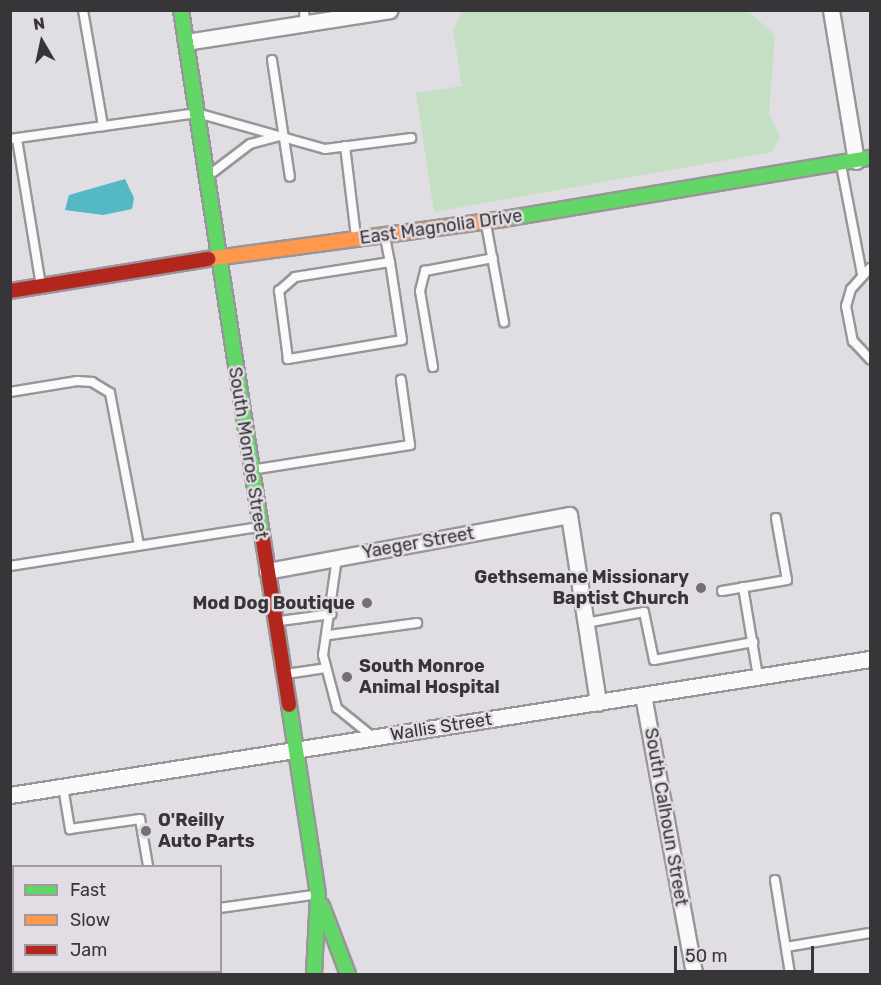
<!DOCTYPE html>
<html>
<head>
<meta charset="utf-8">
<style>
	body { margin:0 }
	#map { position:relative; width:881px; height:985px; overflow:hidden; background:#e1dee3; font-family:Rubik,sans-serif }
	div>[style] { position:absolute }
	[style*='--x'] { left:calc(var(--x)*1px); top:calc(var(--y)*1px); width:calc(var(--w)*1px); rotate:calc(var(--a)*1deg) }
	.green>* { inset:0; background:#c4dfc3 }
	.water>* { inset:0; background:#54b8c5 }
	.roads { filter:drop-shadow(2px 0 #989699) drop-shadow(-2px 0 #989699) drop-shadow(0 2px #989699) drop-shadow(0 -2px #989699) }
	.lane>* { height:8px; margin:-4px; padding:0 4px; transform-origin:4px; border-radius:4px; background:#fafafb }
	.street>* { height:15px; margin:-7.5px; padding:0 7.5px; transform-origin:7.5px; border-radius:7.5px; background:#fafafb }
	.fast>* { height:14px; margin:-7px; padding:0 7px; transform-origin:7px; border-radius:7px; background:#63d668 }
	.slow>* { height:14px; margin:-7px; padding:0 7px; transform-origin:7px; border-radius:7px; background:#ff974d }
	.jam>* { height:14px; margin:-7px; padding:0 7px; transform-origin:7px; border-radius:7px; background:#b3261e }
	.dots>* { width:16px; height:16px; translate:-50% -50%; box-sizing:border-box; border:3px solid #e2dde4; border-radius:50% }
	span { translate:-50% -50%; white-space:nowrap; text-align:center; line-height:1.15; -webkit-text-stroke:5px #e2dde4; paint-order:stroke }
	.street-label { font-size:18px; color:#373537 }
	.poi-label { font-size:18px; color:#373537; font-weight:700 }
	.right { translate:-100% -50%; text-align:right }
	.left { translate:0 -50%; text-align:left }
	.frame { position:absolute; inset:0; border:12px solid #373537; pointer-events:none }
	.legend { position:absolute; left:12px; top:865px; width:210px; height:108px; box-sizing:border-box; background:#e2dde4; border:2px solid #9e9a9f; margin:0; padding:8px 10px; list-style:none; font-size:18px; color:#373537 }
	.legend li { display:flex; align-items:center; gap:12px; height:30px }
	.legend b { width:30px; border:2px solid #9e9a9f }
	.north { position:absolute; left:12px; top:12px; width:60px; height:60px; -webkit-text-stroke:4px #e2dde4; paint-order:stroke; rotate:351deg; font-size:16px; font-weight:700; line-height:24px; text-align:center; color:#373537 }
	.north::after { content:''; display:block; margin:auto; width:21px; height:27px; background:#373537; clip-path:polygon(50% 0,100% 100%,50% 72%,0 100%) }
	.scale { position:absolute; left:674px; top:946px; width:140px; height:27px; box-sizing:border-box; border:3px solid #373537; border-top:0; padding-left:8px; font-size:18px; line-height:21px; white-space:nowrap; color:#373537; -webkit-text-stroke:4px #e2dde4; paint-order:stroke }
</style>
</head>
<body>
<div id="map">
	<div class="green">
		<div style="clip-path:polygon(748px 11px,775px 35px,769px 113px,780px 137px,772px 152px,434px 212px,416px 93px,462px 86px,453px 31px,461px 12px)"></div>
	</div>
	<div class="water">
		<div style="clip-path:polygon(125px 179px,134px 198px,132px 209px,103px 215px,65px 210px,69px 195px)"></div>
	</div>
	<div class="roads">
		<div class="lane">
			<div style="--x:83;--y:10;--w:118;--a:80.2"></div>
			<div style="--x:304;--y:10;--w:13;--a:86"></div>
			<div style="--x:272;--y:60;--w:118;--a:81.3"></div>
			<div style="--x:10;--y:139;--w:189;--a:-7.9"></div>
			<div style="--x:197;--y:113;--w:133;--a:15.7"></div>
			<div style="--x:325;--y:149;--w:87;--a:-7.3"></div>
			<div style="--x:17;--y:139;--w:148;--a:80.7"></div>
			<div style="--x:345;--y:146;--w:92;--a:83.1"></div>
			<div style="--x:841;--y:165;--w:111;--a:79.1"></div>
			<div style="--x:212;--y:173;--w:48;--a:-37.3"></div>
			<div style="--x:250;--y:144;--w:30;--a:-15"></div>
			<div style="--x:486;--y:224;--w:100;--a:79.6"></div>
			<div style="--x:385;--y:237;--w:25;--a:79"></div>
			<div style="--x:390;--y:262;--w:79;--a:81.3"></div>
			<div style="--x:402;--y:340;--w:116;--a:170.5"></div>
			<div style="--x:288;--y:359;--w:69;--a:-97.5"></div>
			<div style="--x:279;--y:291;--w:21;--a:-41"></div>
			<div style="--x:295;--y:277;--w:96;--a:-9"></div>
			<div style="--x:870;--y:268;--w:28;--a:132"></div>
			<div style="--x:851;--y:289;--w:18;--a:106"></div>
			<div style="--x:846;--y:306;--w:36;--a:79"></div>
			<div style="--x:853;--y:341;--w:25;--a:47"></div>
			<div style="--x:433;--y:367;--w:77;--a:-99.7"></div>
			<div style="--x:420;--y:291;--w:21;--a:-76"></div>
			<div style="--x:425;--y:271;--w:69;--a:-10.8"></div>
			<div style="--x:10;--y:392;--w:68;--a:-9.3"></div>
			<div style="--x:77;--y:381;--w:15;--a:4"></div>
			<div style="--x:92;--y:382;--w:21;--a:31"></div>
			<div style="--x:110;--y:393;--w:155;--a:79.2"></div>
			<div style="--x:257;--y:469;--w:155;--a:-8.9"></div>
			<div style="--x:410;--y:445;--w:66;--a:-97.9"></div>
			<div style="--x:337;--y:558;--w:98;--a:98.2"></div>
			<div style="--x:323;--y:655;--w:55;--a:75.2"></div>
			<div style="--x:337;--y:708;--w:46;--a:38.9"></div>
			<div style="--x:10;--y:566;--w:251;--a:-8.9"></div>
			<div style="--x:743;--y:587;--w:91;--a:80.5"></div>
			<div style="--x:722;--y:591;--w:66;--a:-9.6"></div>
			<div style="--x:787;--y:580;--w:63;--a:-100.1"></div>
			<div style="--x:280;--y:621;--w:52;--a:-7.7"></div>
			<div style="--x:586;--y:623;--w:59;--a:-10.7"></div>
			<div style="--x:644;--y:612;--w:49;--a:78.2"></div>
			<div style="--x:654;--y:660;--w:101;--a:-10.3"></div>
			<div style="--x:329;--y:635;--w:89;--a:-7.8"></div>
			<div style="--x:286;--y:674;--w:40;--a:-8.5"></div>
			<div style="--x:63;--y:787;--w:43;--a:80.5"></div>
			<div style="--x:70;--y:829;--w:71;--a:-8.1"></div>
			<div style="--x:140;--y:819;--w:48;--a:80.3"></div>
			<div style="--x:775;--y:880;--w:95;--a:80.9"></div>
			<div style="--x:220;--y:908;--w:94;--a:-8"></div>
			<div style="--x:786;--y:947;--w:85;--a:-9.5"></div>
		</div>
		<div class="street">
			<div style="--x:831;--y:10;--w:153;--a:80.6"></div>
			<div style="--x:186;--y:42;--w:206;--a:-8.9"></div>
			<div style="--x:267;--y:571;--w:307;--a:-10.5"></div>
			<div style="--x:569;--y:515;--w:190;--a:81.2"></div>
			<div style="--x:643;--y:695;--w:284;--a:79.6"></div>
			<div style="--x:10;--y:795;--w:871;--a:-8.99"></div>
		</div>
		<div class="fast">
			<div style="--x:181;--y:10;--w:530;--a:81.21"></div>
			<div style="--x:504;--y:219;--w:371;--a:-9.5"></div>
			<div style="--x:289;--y:705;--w:192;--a:81.3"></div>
			<div style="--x:318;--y:895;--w:79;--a:92.9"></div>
			<div style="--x:322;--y:906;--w:73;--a:69.1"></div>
		</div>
		<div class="slow">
			<div style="--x:208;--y:259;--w:299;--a:-7.7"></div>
		</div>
		<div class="jam">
			<div style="--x:10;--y:291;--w:201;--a:-9.2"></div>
			<div style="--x:262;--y:534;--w:173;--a:81"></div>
		</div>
	</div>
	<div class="dots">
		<div style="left:701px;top:588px;background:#727073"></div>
		<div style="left:367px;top:603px;background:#727073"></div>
		<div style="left:347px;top:677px;background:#727073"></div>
		<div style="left:146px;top:831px;background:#727073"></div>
	</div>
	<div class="street-label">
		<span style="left:441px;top:227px;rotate:-8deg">East Magnolia Drive</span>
		<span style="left:248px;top:453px;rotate:81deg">South Monroe Street</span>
		<span style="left:418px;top:543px;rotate:-10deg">Yaeger Street</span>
		<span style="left:441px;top:727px;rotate:-9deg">Wallis Street</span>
		<span style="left:666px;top:817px;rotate:80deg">South Calhoun Street</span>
	</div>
	<div class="poi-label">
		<span class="right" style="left:689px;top:588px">Gethsemane Missionary<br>Baptist Church</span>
		<span class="right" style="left:355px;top:603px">Mod Dog Boutique</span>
		<span class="left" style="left:359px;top:677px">South Monroe<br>Animal Hospital</span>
		<span class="left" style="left:158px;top:831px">O'Reilly<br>Auto Parts</span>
	</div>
	<div class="frame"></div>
	<ul class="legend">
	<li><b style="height:8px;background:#63d668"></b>Fast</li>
	<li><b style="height:8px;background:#ff974d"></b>Slow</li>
	<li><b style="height:8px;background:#b3261e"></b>Jam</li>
	</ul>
	<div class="north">N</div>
	<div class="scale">50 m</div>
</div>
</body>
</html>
